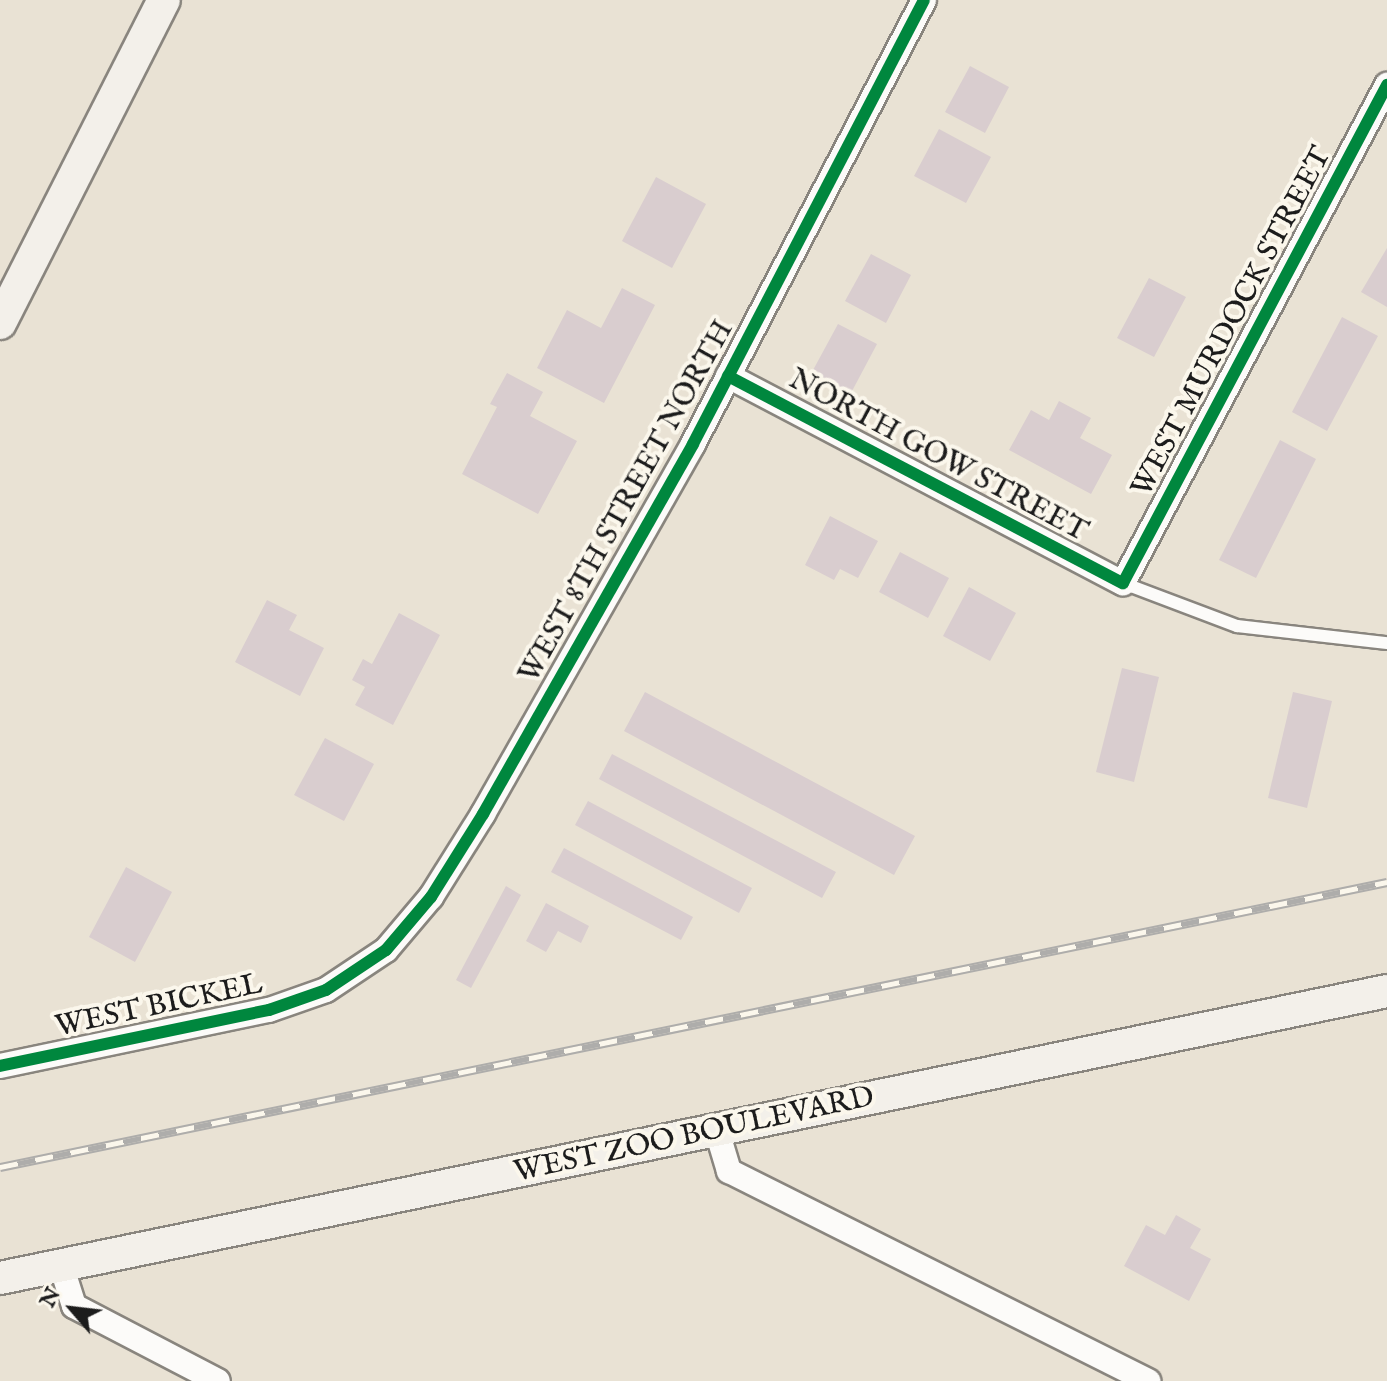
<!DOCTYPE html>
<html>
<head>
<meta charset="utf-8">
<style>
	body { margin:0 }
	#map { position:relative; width:1387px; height:1381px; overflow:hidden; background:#e9e2d4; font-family:"IM FELL English",serif }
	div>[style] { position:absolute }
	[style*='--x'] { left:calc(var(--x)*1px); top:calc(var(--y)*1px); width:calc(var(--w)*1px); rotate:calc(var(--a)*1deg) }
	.building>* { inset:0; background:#d9cdcf }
	.roads { filter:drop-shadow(2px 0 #89857e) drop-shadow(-2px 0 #89857e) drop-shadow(0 2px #89857e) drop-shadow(0 -2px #89857e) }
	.lane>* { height:12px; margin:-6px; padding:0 6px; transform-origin:6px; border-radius:6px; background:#fcfbf9 }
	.street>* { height:24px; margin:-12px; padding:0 12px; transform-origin:12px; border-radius:12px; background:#fcfbf9 }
	.secondary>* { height:32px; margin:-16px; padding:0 16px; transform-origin:16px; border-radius:16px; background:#f3f0ea }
	.rail>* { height:9px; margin-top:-4.5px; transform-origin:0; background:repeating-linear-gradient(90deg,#fbf7ec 0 18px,#aeadab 0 36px); box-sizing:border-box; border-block:2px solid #aeadab }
	.cycleway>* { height:12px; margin:-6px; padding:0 6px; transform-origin:6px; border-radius:6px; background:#00873e }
	span { translate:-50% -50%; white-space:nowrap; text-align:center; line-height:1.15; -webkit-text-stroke:8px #fbf7ec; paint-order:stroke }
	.street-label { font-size:30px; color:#1c1c1c }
	.north { position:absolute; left:32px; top:1269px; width:80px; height:80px; -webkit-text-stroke:6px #fbf7ec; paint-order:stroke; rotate:298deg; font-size:22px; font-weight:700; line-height:32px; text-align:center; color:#1c1c1c }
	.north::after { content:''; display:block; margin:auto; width:28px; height:36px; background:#1c1c1c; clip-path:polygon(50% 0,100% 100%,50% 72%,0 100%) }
</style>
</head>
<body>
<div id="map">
	<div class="building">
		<div style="clip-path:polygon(970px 66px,1009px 87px,985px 133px,945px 112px)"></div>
		<div style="clip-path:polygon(939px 129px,991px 157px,966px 203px,914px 176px)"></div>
		<div style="clip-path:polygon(656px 177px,706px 204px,672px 268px,622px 241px)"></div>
		<div style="clip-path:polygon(1387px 248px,1387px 307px,1361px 292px)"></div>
		<div style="clip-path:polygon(871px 254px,911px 275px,886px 323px,845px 301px)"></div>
		<div style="clip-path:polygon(1149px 278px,1186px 297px,1154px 357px,1117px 338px)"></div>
		<div style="clip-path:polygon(622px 288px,655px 305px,604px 403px,537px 368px,567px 310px,601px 328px)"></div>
		<div style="clip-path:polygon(1342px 317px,1378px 336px,1327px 431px,1292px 412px)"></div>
		<div style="clip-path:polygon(838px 324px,877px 344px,851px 393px,812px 372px)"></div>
		<div style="clip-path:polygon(507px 373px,543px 392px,530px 416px,577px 441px,538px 514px,462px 474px,497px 407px,490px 404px)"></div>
		<div style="clip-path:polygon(1059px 401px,1091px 418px,1080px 438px,1112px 455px,1091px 494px,1009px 450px,1031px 410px,1049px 420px)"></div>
		<div style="clip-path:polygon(1280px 440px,1316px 459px,1256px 578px,1219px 560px)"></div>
		<div style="clip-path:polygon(830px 516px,878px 541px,858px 578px,840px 569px,834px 580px,805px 565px)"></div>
		<div style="clip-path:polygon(900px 552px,949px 578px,928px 618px,879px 592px)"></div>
		<div style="clip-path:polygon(969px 587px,1016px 613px,990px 661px,943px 636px)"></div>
		<div style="clip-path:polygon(267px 600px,297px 615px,289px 630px,324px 648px,300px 696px,235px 662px)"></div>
		<div style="clip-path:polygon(399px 613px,440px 635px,393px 725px,355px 705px,365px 687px,352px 680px,363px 659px,372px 664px)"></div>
		<div style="clip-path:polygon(1122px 668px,1159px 677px,1134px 782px,1096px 772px)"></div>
		<div style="clip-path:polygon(645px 692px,915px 836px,894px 875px,624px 731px)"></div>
		<div style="clip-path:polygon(1293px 692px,1332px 701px,1307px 808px,1268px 798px)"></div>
		<div style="clip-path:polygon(325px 738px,374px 764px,344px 821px,294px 795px)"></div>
		<div style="clip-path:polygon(612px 754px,836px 872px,822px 898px,599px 779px)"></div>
		<div style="clip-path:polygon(588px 801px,752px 888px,739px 913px,575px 825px)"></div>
		<div style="clip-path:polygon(564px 848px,693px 917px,681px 940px,551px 872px)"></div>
		<div style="clip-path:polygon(126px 867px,172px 892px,135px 962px,89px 937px)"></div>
		<div style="clip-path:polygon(506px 886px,521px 895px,471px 988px,456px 980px)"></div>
		<div style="clip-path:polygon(546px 903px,589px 926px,581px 943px,558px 931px,546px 952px,526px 941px)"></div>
		<div style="clip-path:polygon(1176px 1215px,1201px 1229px,1190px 1248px,1211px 1259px,1189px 1301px,1124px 1266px,1146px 1225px,1165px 1235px)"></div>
	</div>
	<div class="roads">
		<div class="lane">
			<div style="--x:1123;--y:583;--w:122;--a:20.7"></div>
			<div style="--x:1237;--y:626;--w:151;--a:6.5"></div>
		</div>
		<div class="street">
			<div style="--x:728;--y:376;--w:446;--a:27.7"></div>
			<div style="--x:1123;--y:583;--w:564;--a:-62.07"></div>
			<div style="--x:0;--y:1066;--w:275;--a:-11.8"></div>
			<div style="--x:269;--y:1010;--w:60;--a:-19.3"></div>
			<div style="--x:326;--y:990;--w:72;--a:-33.7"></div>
			<div style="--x:386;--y:950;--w:70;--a:-49.7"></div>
			<div style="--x:431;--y:897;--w:98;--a:-57.9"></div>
			<div style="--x:483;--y:814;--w:425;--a:-60.4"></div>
			<div style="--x:693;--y:444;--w:500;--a:-62.51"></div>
			<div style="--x:717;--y:1131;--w:42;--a:73.3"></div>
			<div style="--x:729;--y:1171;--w:469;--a:26.6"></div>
			<div style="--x:61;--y:1265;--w:43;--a:72.4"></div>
			<div style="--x:74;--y:1306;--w:162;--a:27.5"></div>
		</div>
		<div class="secondary">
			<div style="--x:0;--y:323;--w:362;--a:-63.1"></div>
			<div style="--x:0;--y:1278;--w:1416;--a:-11.69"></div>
		</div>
	</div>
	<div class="rail">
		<div style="--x:0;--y:1167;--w:1416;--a:-11.61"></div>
	</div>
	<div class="cycleway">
		<div style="--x:728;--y:376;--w:446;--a:27.7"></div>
		<div style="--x:1123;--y:583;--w:564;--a:-62.07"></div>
		<div style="--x:0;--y:1066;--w:275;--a:-11.8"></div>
		<div style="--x:269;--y:1010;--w:60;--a:-19.3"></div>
		<div style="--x:326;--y:990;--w:72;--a:-33.7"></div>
		<div style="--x:386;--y:950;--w:70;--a:-49.7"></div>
		<div style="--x:431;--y:897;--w:98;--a:-57.9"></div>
		<div style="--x:483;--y:814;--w:425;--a:-60.4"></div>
		<div style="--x:693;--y:444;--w:500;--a:-62.51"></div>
	</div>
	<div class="street-label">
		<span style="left:1232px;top:322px;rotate:-62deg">WEST MURDOCK STREET</span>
		<span style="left:938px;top:456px;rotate:28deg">NORTH GOW STREET</span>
		<span style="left:627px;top:502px;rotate:-61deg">WEST 8TH STREET NORTH</span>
		<span style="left:159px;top:1006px;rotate:-12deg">WEST BICKEL</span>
		<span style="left:694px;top:1135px;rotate:-12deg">WEST ZOO BOULEVARD</span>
	</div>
	<div class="north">N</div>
</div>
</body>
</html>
